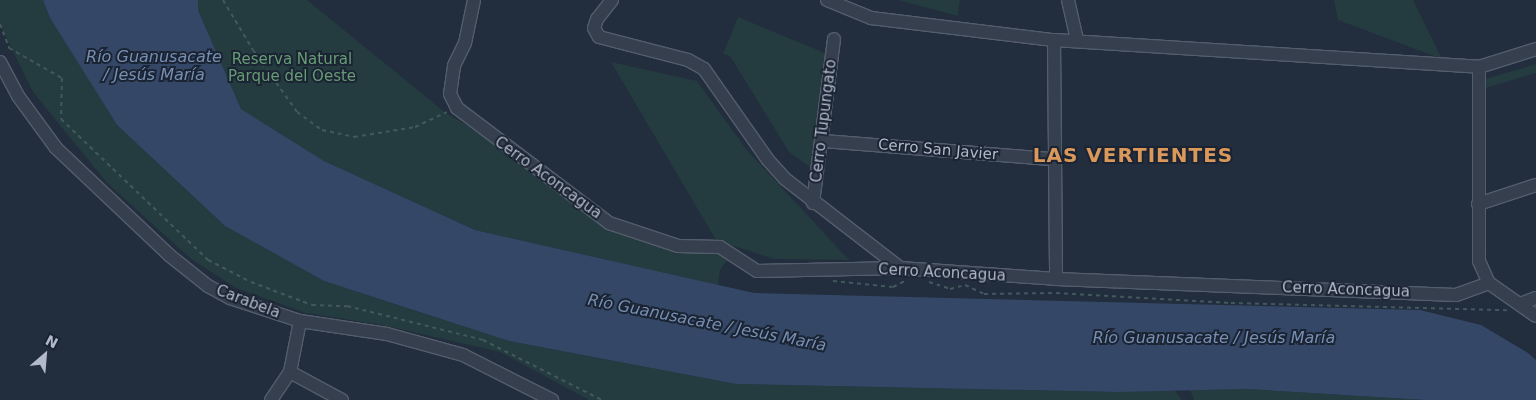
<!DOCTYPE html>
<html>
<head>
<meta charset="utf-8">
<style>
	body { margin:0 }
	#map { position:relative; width:1536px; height:400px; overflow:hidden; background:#222d3e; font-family:"DejaVu Sans",sans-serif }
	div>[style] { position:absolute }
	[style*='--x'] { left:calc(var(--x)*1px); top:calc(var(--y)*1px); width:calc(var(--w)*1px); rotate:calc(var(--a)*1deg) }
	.green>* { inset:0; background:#243b3f }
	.water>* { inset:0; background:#344766 }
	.path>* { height:2px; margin-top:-1px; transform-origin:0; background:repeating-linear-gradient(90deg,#42585c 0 4px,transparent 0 8px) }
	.roads { filter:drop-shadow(1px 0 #545d6c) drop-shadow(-1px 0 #545d6c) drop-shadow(0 1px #545d6c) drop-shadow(0 -1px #545d6c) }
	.minor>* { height:12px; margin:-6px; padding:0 6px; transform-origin:6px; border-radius:6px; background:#363f4e }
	span { translate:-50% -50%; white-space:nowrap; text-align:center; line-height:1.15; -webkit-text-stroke:4px #1b2433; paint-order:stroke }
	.park-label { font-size:15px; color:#679c75 }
	.street-label { font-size:15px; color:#b2bac9 }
	.water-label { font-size:16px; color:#778eb3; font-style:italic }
	.district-label { font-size:20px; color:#db985b; font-weight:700; letter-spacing:1px }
	.north { position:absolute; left:20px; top:330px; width:50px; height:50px; -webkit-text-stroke:4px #1b2433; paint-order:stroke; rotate:27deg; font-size:14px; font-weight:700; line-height:20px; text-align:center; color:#b2bac9 }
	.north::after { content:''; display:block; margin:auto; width:18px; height:22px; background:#b2bac9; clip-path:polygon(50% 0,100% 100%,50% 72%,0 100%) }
</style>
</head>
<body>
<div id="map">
	<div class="green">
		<div style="clip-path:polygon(0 0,43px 0,50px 18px,117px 125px,225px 226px,324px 281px,509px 341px,736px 384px,1118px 392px,1173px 388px,1182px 400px,589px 400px,500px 352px,382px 325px,306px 313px,236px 288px,191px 259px,107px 183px,33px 92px,0 25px)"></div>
		<div style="clip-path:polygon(198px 0,307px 0,446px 113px,538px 167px,609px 223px,678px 246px,732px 253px,720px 270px,718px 285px,475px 230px,324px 161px,241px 109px,198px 10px)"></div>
		<div style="clip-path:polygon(898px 0,960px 0,958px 16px)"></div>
		<div style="clip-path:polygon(1334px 0,1413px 0,1442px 59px,1338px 20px)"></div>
		<div style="clip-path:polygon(738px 17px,825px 53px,811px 168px,789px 152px,730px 56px,723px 54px)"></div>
		<div style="clip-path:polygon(611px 62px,697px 81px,746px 149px,849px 260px,774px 259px,716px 240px)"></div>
		<div style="clip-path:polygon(1536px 64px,1536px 73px,1482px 89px,1482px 80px)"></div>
		<div style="clip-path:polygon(1246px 389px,1425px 400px,1194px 400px,1190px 390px)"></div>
	</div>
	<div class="water">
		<div style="clip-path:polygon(43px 0,198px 0,198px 10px,241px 109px,324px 161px,475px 230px,754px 293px,1420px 310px,1481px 325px,1528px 353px,1536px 360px,1536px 400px,1425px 400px,1246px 389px,1118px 392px,736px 384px,509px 341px,324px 281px,225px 226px,117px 125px,50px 18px)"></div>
	</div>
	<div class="path">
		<div style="--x:223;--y:0;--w:58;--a:59"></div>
		<div style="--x:253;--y:50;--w:76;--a:54.6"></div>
		<div style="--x:297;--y:112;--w:31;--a:36"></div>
		<div style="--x:322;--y:130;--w:33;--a:12"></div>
		<div style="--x:354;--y:137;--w:62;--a:-9.3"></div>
		<div style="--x:415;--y:127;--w:35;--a:-25"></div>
		<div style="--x:0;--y:24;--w:26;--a:69"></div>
		<div style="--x:9;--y:48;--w:61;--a:29.5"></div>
		<div style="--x:62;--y:78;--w:41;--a:91.4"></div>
		<div style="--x:61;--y:119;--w:204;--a:43.8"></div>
		<div style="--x:208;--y:260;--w:48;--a:27.1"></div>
		<div style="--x:251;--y:282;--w:65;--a:20.7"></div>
		<div style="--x:312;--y:305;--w:35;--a:2"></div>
		<div style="--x:347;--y:306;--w:140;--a:14"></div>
		<div style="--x:483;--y:340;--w:133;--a:26.8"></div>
		<div style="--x:833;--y:281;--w:60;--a:5.7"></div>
		<div style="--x:893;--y:287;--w:13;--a:-27"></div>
		<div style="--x:929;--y:282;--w:22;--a:18"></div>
		<div style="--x:950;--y:289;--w:16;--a:-15"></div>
		<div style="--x:965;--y:285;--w:21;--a:25"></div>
		<div style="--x:984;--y:294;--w:72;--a:-0.8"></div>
		<div style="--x:1056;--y:293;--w:175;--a:3.3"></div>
		<div style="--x:1231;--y:303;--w:276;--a:1.5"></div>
	</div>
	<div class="roads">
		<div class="minor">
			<div style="--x:474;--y:0;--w:44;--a:101.8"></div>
			<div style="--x:465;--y:43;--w:25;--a:116"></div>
			<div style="--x:454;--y:66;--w:28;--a:98"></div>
			<div style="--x:450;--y:94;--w:16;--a:63"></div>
			<div style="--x:457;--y:108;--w:191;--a:37.1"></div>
			<div style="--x:609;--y:223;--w:73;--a:18.4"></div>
			<div style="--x:678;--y:246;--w:42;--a:1.4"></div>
			<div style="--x:720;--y:247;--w:44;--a:33"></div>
			<div style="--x:757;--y:271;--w:143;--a:-1.2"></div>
			<div style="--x:900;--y:268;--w:156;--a:4"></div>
			<div style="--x:1056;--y:279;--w:400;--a:2.3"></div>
			<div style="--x:1456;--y:295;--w:35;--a:-20"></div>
			<div style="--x:612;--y:0;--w:24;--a:128"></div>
			<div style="--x:597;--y:19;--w:9;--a:108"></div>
			<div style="--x:594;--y:28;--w:10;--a:61"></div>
			<div style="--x:599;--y:37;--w:92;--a:14.5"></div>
			<div style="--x:688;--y:60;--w:18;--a:29"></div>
			<div style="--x:704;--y:69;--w:111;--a:54.9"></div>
			<div style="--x:768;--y:160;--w:25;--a:48"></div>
			<div style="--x:785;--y:179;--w:145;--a:37.7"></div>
			<div style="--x:827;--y:0;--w:48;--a:22.2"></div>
			<div style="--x:871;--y:18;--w:184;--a:6.9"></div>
			<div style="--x:1054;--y:40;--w:426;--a:3.6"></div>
			<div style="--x:1479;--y:67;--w:60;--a:-17.5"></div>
			<div style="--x:1068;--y:0;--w:41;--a:77.3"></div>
			<div style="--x:1054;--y:40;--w:239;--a:89.5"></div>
			<div style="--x:0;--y:62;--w:38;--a:62"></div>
			<div style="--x:18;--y:96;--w:64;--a:53.8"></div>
			<div style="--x:56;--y:148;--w:156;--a:43.4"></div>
			<div style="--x:169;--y:255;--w:50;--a:38.5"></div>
			<div style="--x:208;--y:286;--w:25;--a:29"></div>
			<div style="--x:230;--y:298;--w:74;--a:18.2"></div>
			<div style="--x:300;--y:321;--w:88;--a:8.5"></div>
			<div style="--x:387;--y:334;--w:79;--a:15.4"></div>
			<div style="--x:463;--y:355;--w:100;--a:26.8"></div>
			<div style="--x:1479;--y:67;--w:194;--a:90"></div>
			<div style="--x:1479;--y:261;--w:24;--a:66"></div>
			<div style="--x:1489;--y:283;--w:57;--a:35.1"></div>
			<div style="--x:823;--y:141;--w:232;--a:4.5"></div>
			<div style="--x:813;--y:203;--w:165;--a:-82.7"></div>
			<div style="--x:1478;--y:204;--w:61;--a:-18.1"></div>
			<div style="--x:1520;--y:304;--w:17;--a:-21"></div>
			<div style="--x:290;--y:372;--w:59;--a:28.3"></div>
			<div style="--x:271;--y:400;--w:34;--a:-56"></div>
			<div style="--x:290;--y:372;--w:52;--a:-78.9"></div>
		</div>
	</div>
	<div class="park-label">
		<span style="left:292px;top:68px">Reserva Natural<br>Parque del Oeste</span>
	</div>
	<div class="street-label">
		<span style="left:824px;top:121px;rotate:-83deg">Cerro Tupungato</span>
		<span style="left:938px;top:150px;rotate:5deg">Cerro San Javier</span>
		<span style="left:548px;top:178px;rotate:36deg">Cerro Aconcagua</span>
		<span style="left:942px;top:273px;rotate:3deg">Cerro Aconcagua</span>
		<span style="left:1346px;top:290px;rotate:2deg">Cerro Aconcagua</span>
		<span style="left:248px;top:302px;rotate:21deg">Carabela</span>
	</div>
	<div class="water-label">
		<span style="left:154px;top:66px">Río Guanusacate<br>/ Jesús María</span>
		<span style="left:707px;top:323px;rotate:11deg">Río Guanusacate / Jesús María</span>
		<span style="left:1214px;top:338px">Río Guanusacate / Jesús María</span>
	</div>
	<div class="district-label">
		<span style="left:1133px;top:155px">LAS VERTIENTES</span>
	</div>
	<div class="north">N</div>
</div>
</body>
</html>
